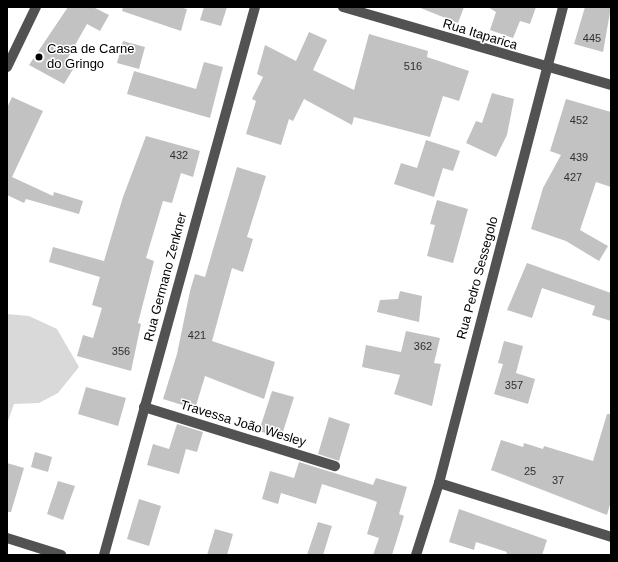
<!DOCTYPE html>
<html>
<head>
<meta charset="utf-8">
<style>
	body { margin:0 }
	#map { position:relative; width:618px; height:562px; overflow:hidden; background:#fff; font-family:Arial,sans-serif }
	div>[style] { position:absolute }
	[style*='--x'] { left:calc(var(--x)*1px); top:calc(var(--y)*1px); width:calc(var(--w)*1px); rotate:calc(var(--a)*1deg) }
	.green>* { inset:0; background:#d9d9d9 }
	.building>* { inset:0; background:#c2c2c2 }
	.minor>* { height:10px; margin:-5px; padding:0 5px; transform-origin:5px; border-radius:5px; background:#525252 }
	.dots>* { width:11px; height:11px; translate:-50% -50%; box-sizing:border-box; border:2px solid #fff; border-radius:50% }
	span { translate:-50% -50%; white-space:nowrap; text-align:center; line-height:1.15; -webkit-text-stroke:3px #fff; paint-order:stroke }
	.number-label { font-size:11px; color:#303030 }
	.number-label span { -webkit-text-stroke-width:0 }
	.street-label { font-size:13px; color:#000 }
	.poi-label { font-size:13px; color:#000 }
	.left { translate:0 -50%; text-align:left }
	.frame { position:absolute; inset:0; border:8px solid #000; pointer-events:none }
</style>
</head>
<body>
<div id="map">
	<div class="green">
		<div style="clip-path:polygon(7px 314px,29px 316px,57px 329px,79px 367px,58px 393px,39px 403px,14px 404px,7px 424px)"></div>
	</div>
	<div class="building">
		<div style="clip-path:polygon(68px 7px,93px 7px,109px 15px,100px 31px,87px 24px,66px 61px,75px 66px,64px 84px,29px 65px)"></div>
		<div style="clip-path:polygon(123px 7px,179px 7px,187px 9px,181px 31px,122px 11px)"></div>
		<div style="clip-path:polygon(204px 7px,227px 7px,221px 26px,200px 20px)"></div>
		<div style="clip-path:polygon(418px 7px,464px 7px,458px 23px)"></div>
		<div style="clip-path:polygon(488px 7px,536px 7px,530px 24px,520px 21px,513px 38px,490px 30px,496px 12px)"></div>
		<div style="clip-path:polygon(585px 7px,611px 7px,603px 52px,574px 44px)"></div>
		<div style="clip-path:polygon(309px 32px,327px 40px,313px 70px,354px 90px,369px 34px,428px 51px,427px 57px,469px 71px,459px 101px,443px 96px,430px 137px,354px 117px,352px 125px,304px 99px,293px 121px,289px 119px,281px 145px,246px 134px,256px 101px,252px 99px,263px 77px,257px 74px,265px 45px,296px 61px)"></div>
		<div style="clip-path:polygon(123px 41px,145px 47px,139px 69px,117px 63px)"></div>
		<div style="clip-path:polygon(204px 62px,223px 67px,210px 118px,127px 94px,134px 71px,196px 89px)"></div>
		<div style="clip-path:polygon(492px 93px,514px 99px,507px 135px,496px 157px,466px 143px,476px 121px,482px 123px)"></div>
		<div style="clip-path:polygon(12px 97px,43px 111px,12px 177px,53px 196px,54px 192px,83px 201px,79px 214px,26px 199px,24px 203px,7px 195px,7px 108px)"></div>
		<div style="clip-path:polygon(566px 99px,611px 112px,611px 187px,596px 182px,580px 230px,608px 246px,599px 261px,566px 241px,531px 229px,543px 188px,561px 155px,550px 151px)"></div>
		<div style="clip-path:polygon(146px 136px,200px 151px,193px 177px,181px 173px,172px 203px,163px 201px,146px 258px,154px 261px,138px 323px,141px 324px,131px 371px,77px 356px,83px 335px,93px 338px,102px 308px,92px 305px,100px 277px,49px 262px,53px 247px,104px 261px,123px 197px)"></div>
		<div style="clip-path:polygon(426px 140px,460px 151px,453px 171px,443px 168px,434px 197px,394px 184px,401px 163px,417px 168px)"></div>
		<div style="clip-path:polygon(237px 167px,266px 176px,247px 237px,253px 239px,243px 272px,232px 268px,212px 341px,275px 362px,264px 399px,205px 376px,195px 409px,163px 399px,177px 354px,190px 291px,195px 274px,205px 277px)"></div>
		<div style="clip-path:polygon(437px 200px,468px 209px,453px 263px,427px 256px,435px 225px,430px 224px)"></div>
		<div style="clip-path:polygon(527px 263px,611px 293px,611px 321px,592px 315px,595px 306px,542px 288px,532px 318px,507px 310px)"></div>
		<div style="clip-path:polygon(400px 291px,422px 296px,419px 322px,377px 312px,380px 300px,398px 299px)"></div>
		<div style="clip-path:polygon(406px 331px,440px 338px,434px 363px,441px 364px,432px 406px,394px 394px,400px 375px,362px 367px,366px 345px,401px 352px)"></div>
		<div style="clip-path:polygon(504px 341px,523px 346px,516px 373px,535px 379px,528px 404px,494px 394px,503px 364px,498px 363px)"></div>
		<div style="clip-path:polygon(86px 387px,126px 398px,118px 426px,78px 414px)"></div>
		<div style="clip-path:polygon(272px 391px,294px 397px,281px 438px,259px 431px)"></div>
		<div style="clip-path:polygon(607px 414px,611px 414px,611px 501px,607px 515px,491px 470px,501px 440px,523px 447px,524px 443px,543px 449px,544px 446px,593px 461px)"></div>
		<div style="clip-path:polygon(329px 417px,350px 424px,339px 461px,318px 454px)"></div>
		<div style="clip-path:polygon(177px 424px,203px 432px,197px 452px,186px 449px,179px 474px,147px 465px,153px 444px,169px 449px)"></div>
		<div style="clip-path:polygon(35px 452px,52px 457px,48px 472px,31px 467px)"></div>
		<div style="clip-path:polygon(299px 462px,373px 485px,376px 478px,407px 487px,399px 514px,404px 516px,392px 555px,373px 555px,379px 538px,367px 534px,377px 502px,369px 499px,322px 484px,316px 504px,281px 493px,278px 504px,262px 499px,270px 471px,294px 478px)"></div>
		<div style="clip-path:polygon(7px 463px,24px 468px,11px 512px,7px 512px)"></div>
		<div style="clip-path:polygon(58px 481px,75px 486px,63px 520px,47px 514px)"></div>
		<div style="clip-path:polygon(139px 499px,161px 506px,149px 546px,127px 539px)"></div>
		<div style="clip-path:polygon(459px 509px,547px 540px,542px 555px,506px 555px,507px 552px,476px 542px,474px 550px,449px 542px)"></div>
		<div style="clip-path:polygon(318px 522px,332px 526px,323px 555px,307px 555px)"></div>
		<div style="clip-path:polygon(215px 529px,233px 534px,227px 555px,207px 555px)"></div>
	</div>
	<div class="minor">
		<div style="--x:343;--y:7;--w:279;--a:16.2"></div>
		<div style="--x:7;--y:67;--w:67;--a:-64.2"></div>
		<div style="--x:144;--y:407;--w:200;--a:17.2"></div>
		<div style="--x:439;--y:483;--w:180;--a:17.4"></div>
		<div style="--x:7;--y:538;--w:57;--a:17.5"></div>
		<div style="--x:104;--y:555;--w:568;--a:-74.59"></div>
		<div style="--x:416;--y:555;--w:76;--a:-72.3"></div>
		<div style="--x:439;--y:483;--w:492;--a:-75.4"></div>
	</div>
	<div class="dots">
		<div style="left:39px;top:57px;background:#000"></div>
	</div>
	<div class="number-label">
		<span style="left:592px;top:38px">445</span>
		<span style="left:413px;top:66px">516</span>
		<span style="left:579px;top:120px">452</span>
		<span style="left:179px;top:155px">432</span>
		<span style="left:579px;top:157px">439</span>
		<span style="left:573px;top:177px">427</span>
		<span style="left:197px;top:335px">421</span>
		<span style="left:423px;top:346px">362</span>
		<span style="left:121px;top:351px">356</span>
		<span style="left:514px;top:385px">357</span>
		<span style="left:530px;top:471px">25</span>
		<span style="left:558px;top:480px">37</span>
	</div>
	<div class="street-label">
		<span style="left:480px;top:35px;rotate:17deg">Rua Itaparica</span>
		<span style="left:166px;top:277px;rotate:-75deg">Rua Germano Zenkner</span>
		<span style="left:478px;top:278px;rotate:-75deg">Rua Pedro Sessegolo</span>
		<span style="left:243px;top:424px;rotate:17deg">Travessa João Wesley</span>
	</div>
	<div class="poi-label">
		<span class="left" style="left:47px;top:57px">Casa de Carne<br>do Gringo</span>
	</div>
	<div class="frame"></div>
</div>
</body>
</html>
